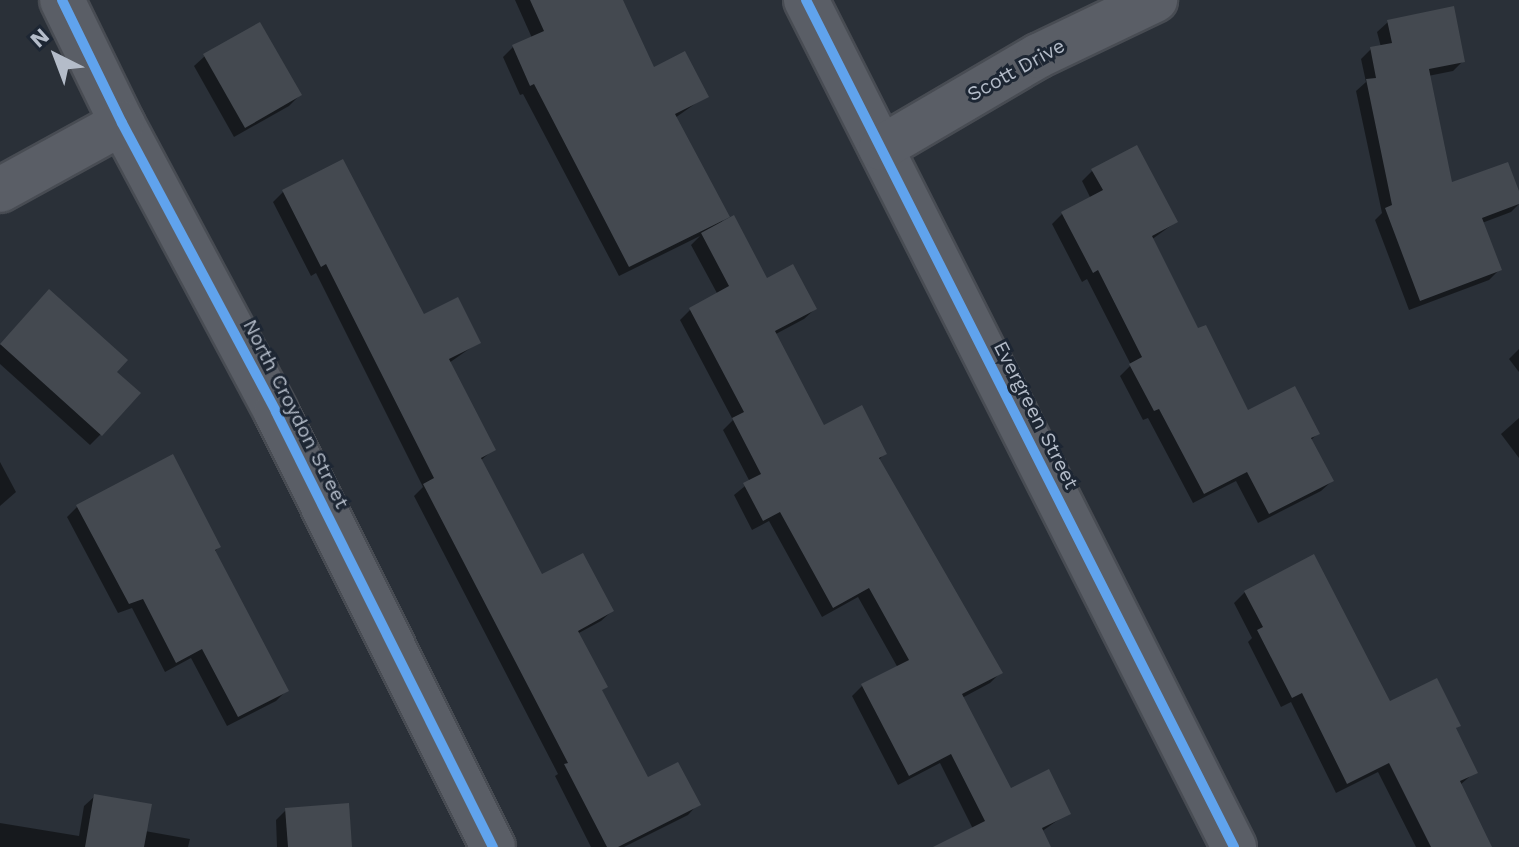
<!DOCTYPE html>
<html>
<head>
<meta charset="utf-8">
<style>
	body { margin:0 }
	#map { position:relative; width:1519px; height:847px; overflow:hidden; background:#2a3038; font-family:"Work Sans",sans-serif }
	div>[style] { position:absolute }
	[style*='--x'] { left:calc(var(--x)*1px); top:calc(var(--y)*1px); width:calc(var(--w)*1px); rotate:calc(var(--a)*1deg) }
	.shadow>* { inset:0; background:#0007 }
	.building>* { inset:0; background:#444950 }
	.roads { filter:drop-shadow(2px 0 #484c53) drop-shadow(-2px 0 #484c53) drop-shadow(0 2px #484c53) drop-shadow(0 -2px #484c53) }
	.minor>* { height:44px; margin:-22px; padding:0 22px; transform-origin:22px; border-radius:22px; background:#5a5e66 }
	.cycleway>* { height:10px; margin:-5px; padding:0 5px; transform-origin:5px; border-radius:5px; background:#60a3ed }
	span { translate:-50% -50%; white-space:nowrap; text-align:center; line-height:1.15; -webkit-text-stroke:6px #1d2633; paint-order:stroke }
	.street-label { font-size:20px; color:#b4bcc9 }
	.north { position:absolute; left:16px; top:16px; width:80px; height:80px; -webkit-text-stroke:6px #1d2633; paint-order:stroke; rotate:318deg; font-size:22px; font-weight:700; line-height:32px; text-align:center; color:#b4bcc9 }
	.north::after { content:''; display:block; margin:auto; width:28px; height:36px; background:#b4bcc9; clip-path:polygon(50% 0,100% 100%,50% 72%,0 100%) }
</style>
</head>
<body>
<div id="map">
	<div class="shadow">
		<div style="clip-path:polygon(515px 0,621px 0,653px 70px,706px 96px,675px 118px,727px 216px,720px 224px,767px 281px,815px 309px,804px 319px,774px 335px,823px 427px,885px 453px,878px 461px,1000px 673px,990px 683px,962px 698px,1010px 790px,1068px 813px,1041px 832px,1048px 847px,947px 847px,973px 829px,940px 763px,898px 785px,852px 696px,862px 686px,898px 668px,858px 597px,822px 617px,769px 521px,752px 530px,734px 495px,750px 482px,723px 430px,733px 420px,680px 320px,690px 310px,718px 295px,691px 245px,700px 236px,619px 276px,523px 94px,520px 95px,503px 57px,513px 47px,532px 38px)"></div>
		<div style="clip-path:polygon(1388px 22px,1463px 61px,1453px 71px,1428px 76px,1451px 185px,1519px 197px,1519px 204px,1511px 212px,1482px 223px,1499px 270px,1489px 280px,1409px 310px,1375px 220px,1382px 213px,1356px 91px,1366px 82px,1361px 59px,1371px 49px,1381px 47px,1377px 32px)"></div>
		<div style="clip-path:polygon(205px 56px,300px 95px,289px 106px,234px 137px,194px 66px)"></div>
		<div style="clip-path:polygon(342px 162px,423px 317px,479px 342px,449px 363px,494px 449px,480px 461px,541px 577px,612px 611px,601px 621px,577px 634px,600px 691px,647px 780px,698px 804px,688px 815px,624px 847px,591px 847px,555px 776px,558px 774px,414px 496px,423px 487px,316px 273px,311px 276px,273px 202px,283px 192px)"></div>
		<div style="clip-path:polygon(1092px 171px,1176px 222px,1151px 240px,1197px 331px,1247px 413px,1317px 434px,1310px 441px,1332px 481px,1321px 491px,1258px 523px,1236px 481px,1193px 503px,1148px 418px,1143px 420px,1120px 376px,1131px 365px,1087px 279px,1082px 282px,1052px 224px,1062px 214px,1091px 199px,1082px 181px)"></div>
		<div style="clip-path:polygon(38px 302px,114px 372px,101px 434px,90px 445px,0 364px,0 345px)"></div>
		<div style="clip-path:polygon(1519px 349px,1519px 372px,1509px 359px)"></div>
		<div style="clip-path:polygon(1519px 418px,1519px 458px,1501px 434px)"></div>
		<div style="clip-path:polygon(0 462px,16px 492px,0 506px)"></div>
		<div style="clip-path:polygon(77px 507px,219px 547px,214px 552px,286px 691px,276px 701px,227px 726px,191px 658px,165px 672px,132px 608px,118px 613px,67px 517px)"></div>
		<div style="clip-path:polygon(1245px 592px,1389px 704px,1459px 725px,1454px 730px,1475px 772px,1460px 785px,1490px 847px,1416px 847px,1378px 772px,1336px 793px,1291px 702px,1281px 707px,1248px 642px,1252px 638px,1234px 603px)"></div>
		<div style="clip-path:polygon(95px 796px,145px 831px,190px 839px,188px 847px,0 847px,0 823px,79px 836px,84px 806px)"></div>
		<div style="clip-path:polygon(286px 810px,350px 847px,277px 847px,276px 820px)"></div>
	</div>
	<div class="building">
		<div style="clip-path:polygon(530px 0,623px 0,654px 67px,685px 51px,709px 97px,675px 114px,730px 217px,629px 267px,534px 84px,530px 86px,512px 45px,544px 31px)"></div>
		<div style="clip-path:polygon(1454px 6px,1465px 62px,1429px 69px,1452px 182px,1508px 162px,1519px 191px,1519px 204px,1482px 218px,1502px 270px,1420px 301px,1385px 208px,1392px 205px,1366px 79px,1376px 78px,1370px 47px,1392px 43px,1387px 20px)"></div>
		<div style="clip-path:polygon(260px 22px,302px 95px,245px 128px,203px 54px)"></div>
		<div style="clip-path:polygon(1137px 145px,1178px 222px,1152px 236px,1198px 328px,1206px 325px,1248px 410px,1295px 386px,1320px 434px,1311px 438px,1334px 481px,1269px 514px,1247px 472px,1204px 494px,1159px 409px,1154px 411px,1129px 364px,1142px 357px,1098px 270px,1093px 273px,1061px 212px,1103px 190px,1091px 169px)"></div>
		<div style="clip-path:polygon(343px 159px,424px 314px,458px 297px,481px 343px,449px 359px,496px 450px,481px 458px,542px 574px,583px 553px,614px 611px,578px 631px,608px 687px,602px 690px,648px 777px,678px 762px,701px 805px,618px 847px,607px 847px,564px 764px,568px 763px,423px 484px,434px 478px,326px 264px,321px 267px,282px 190px)"></div>
		<div style="clip-path:polygon(734px 215px,767px 278px,793px 264px,817px 309px,775px 331px,824px 425px,862px 405px,887px 454px,879px 458px,1003px 673px,962px 694px,1011px 788px,1049px 769px,1071px 814px,1042px 828px,1051px 847px,933px 847px,985px 821px,951px 754px,909px 776px,861px 684px,909px 660px,869px 588px,833px 608px,780px 512px,763px 521px,743px 483px,761px 474px,732px 418px,744px 412px,689px 308px,729px 286px,701px 233px)"></div>
		<div style="clip-path:polygon(49px 289px,128px 360px,117px 372px,141px 393px,102px 436px,0 344px)"></div>
		<div style="clip-path:polygon(173px 454px,221px 547px,215px 550px,289px 691px,238px 717px,202px 649px,176px 663px,143px 599px,129px 604px,76px 505px)"></div>
		<div style="clip-path:polygon(1314px 554px,1390px 701px,1437px 678px,1461px 726px,1456px 728px,1478px 773px,1460px 781px,1492px 847px,1431px 847px,1389px 763px,1347px 784px,1302px 693px,1292px 698px,1257px 630px,1263px 627px,1244px 591px)"></div>
		<div style="clip-path:polygon(94px 794px,152px 804px,144px 847px,85px 847px)"></div>
		<div style="clip-path:polygon(349px 803px,352px 847px,288px 847px,285px 808px)"></div>
	</div>
	<div class="roads">
		<div class="minor">
			<div style="--x:62;--y:0;--w:137;--a:64"></div>
			<div style="--x:122;--y:123;--w:327;--a:61.9"></div>
			<div style="--x:276;--y:412;--w:486;--a:63.5"></div>
			<div style="--x:806;--y:0;--w:949;--a:63.19"></div>
			<div style="--x:881;--y:148;--w:182;--a:-30.4"></div>
			<div style="--x:1038;--y:56;--w:130;--a:-25.6"></div>
			<div style="--x:0;--y:190;--w:139;--a:-28.8"></div>
		</div>
	</div>
	<div class="cycleway">
		<div style="--x:62;--y:0;--w:137;--a:64"></div>
		<div style="--x:122;--y:123;--w:327;--a:61.9"></div>
		<div style="--x:276;--y:412;--w:486;--a:63.5"></div>
		<div style="--x:806;--y:0;--w:949;--a:63.19"></div>
	</div>
	<div class="street-label">
		<span style="left:1016px;top:70px;rotate:-29deg">Scott Drive</span>
		<span style="left:296px;top:414px;rotate:63deg">North Croydon Street</span>
		<span style="left:1036px;top:415px;rotate:63deg">Evergreen Street</span>
	</div>
	<div class="north">N</div>
</div>
</body>
</html>
